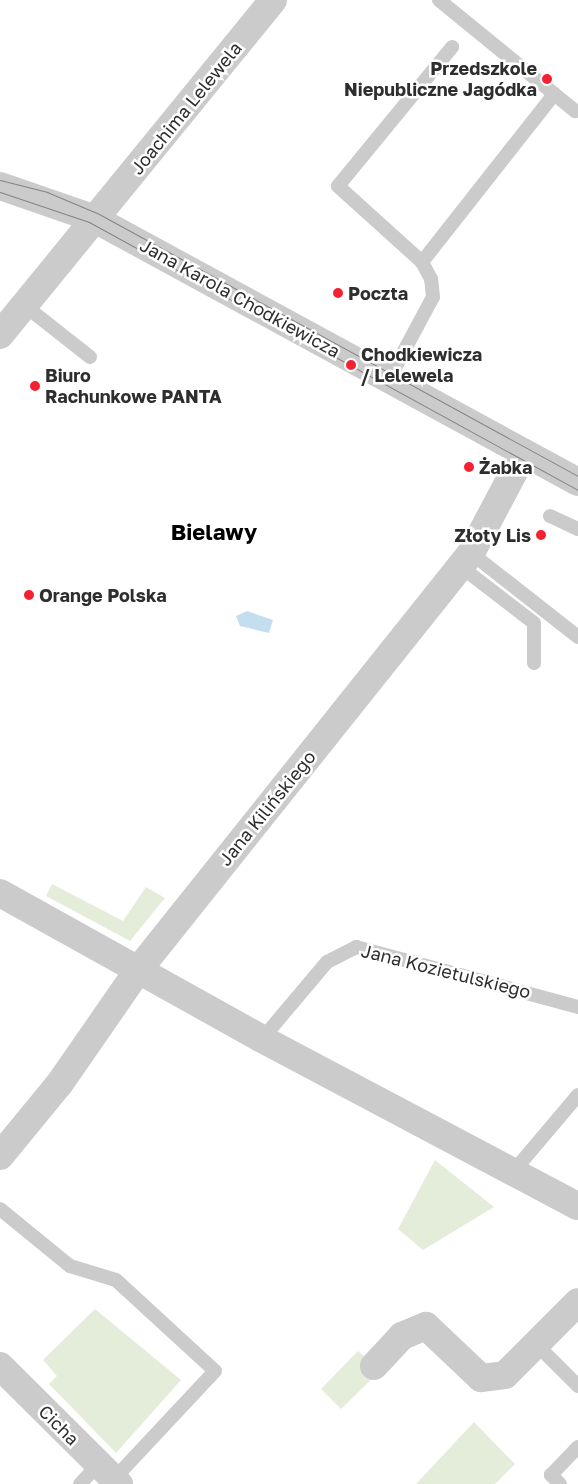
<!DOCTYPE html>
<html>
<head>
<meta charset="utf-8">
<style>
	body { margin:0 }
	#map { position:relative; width:578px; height:1484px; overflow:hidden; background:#fff; font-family:"Golos Text",sans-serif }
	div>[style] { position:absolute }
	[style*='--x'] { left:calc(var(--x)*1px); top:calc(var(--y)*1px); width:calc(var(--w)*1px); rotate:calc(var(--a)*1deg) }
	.green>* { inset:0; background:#e4edda }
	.water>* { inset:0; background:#c5deef }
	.service>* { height:14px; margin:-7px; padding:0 7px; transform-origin:7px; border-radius:7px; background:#cbcbcb }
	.minor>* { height:28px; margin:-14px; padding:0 14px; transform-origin:14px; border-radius:14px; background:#cbcbcb }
	.tertiary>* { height:28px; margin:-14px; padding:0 14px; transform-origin:14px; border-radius:14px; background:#cbcbcb }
	.tram>* { height:1px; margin:-0.5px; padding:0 0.5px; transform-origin:0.5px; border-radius:0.5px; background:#838383 }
	.dots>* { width:14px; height:14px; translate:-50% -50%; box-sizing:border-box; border:2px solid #fff; border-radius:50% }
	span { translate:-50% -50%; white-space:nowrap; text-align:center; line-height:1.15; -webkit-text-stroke:5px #fff; paint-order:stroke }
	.poi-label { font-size:18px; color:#2e2e2e; font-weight:700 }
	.right { translate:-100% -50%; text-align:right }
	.left { translate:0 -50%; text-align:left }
	.street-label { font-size:18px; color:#2e2e2e }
	.district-label { font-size:22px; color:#000; font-weight:700 }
</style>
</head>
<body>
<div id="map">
	<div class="green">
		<div style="clip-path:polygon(52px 884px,123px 921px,146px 887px,165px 898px,130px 941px,46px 896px)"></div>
		<div style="clip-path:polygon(435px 1160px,494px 1207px,423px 1250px,398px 1229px)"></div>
		<div style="clip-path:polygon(95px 1309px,181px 1380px,116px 1453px,49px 1384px,57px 1376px,43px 1360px)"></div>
		<div style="clip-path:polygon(358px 1351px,380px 1371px,341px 1409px,321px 1389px)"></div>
		<div style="clip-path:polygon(474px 1422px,515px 1464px,495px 1484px,416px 1484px)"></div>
	</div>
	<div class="water">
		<div style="clip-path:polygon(247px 611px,273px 620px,269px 633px,240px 626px,236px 616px)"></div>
	</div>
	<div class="service">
		<div style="--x:439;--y:0;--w:176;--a:39.2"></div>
		<div style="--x:422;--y:262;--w:214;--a:-51.8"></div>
		<div style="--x:24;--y:305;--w:84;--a:38.2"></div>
		<div style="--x:389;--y:379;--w:93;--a:-61.8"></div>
		<div style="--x:433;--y:297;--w:18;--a:-96"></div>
		<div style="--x:431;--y:279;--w:19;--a:-118"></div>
		<div style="--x:422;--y:262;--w:113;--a:-137.9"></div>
		<div style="--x:338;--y:186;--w:180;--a:-50.6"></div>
		<div style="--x:550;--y:516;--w:31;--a:25"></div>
		<div style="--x:471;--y:553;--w:136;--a:38.1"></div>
		<div style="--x:460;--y:566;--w:93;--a:37.6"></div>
		<div style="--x:534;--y:623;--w:40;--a:90"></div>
		<div style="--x:262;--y:1039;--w:101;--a:-49.8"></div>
		<div style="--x:327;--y:962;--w:33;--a:-27"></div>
		<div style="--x:356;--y:947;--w:230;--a:15.1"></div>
		<div style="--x:513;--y:1172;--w:101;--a:-49.8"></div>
		<div style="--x:0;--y:1209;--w:90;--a:39.2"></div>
		<div style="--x:70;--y:1266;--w:48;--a:16.9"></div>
		<div style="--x:116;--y:1280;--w:134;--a:42.6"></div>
		<div style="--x:215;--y:1371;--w:148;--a:133.1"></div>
		<div style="--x:535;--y:1343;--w:61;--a:45"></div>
		<div style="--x:80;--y:1484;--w:26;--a:-47"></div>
		<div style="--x:560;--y:1484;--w:13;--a:-135"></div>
		<div style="--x:551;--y:1475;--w:39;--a:-46"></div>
	</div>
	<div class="minor">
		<div style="--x:0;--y:335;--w:432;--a:-50.8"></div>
		<div style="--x:0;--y:893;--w:300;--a:29.1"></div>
		<div style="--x:262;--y:1039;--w:357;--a:27.9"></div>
		<div style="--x:0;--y:1156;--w:94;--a:-50.6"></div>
		<div style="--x:60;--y:1083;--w:139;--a:-55.3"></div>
		<div style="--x:139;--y:969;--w:532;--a:-51.41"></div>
		<div style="--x:471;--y:553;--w:113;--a:-62.1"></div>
		<div style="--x:0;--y:1366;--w:168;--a:44.8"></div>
		<div style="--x:374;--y:1366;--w:41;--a:-47"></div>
		<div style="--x:402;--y:1336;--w:26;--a:-23"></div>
		<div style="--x:426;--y:1326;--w:76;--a:43.4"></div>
		<div style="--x:481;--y:1378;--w:24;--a:-7"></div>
		<div style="--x:505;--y:1375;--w:103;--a:-45"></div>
	</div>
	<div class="tertiary">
		<div style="--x:0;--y:186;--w:98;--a:19"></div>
		<div style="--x:93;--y:218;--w:552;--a:28.56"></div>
	</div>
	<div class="tram">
		<div style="--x:0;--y:180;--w:49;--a:14.3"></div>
		<div style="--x:47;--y:192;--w:56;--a:22.9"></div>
		<div style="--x:99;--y:214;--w:546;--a:28.68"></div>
		<div style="--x:0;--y:192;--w:94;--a:18.6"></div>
		<div style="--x:89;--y:222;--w:558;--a:28.73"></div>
	</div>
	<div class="dots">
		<div style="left:547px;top:79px;background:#f42130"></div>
		<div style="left:338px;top:293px;background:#f42130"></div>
		<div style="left:351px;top:365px;background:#f42130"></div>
		<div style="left:35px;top:386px;background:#f42130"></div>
		<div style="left:469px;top:467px;background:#f42130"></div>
		<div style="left:541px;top:535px;background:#f42130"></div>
		<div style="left:29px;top:595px;background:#f42130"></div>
	</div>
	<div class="poi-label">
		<span class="right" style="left:537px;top:79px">Przedszkole<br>Niepubliczne Jagódka</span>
		<span class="left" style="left:348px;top:293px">Poczta</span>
		<span class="left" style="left:361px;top:365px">Chodkiewicza<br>/ Lelewela</span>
		<span class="left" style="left:45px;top:386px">Biuro<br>Rachunkowe PANTA</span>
		<span class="left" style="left:479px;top:467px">Żabka</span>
		<span class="right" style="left:531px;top:535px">Złoty Lis</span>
		<span class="left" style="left:39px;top:595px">Orange Polska</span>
	</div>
	<div class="street-label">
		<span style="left:186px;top:108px;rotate:-51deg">Joachima Lelewela</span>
		<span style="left:240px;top:298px;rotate:29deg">Jana Karola Chodkiewicza</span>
		<span style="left:267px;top:808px;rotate:-51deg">Jana Kilińskiego</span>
		<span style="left:446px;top:971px;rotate:14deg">Jana Kozietulskiego</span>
		<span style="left:59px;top:1425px;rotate:45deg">Cicha</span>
	</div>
	<div class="district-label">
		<span style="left:214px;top:532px">Bielawy</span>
	</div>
</div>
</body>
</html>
